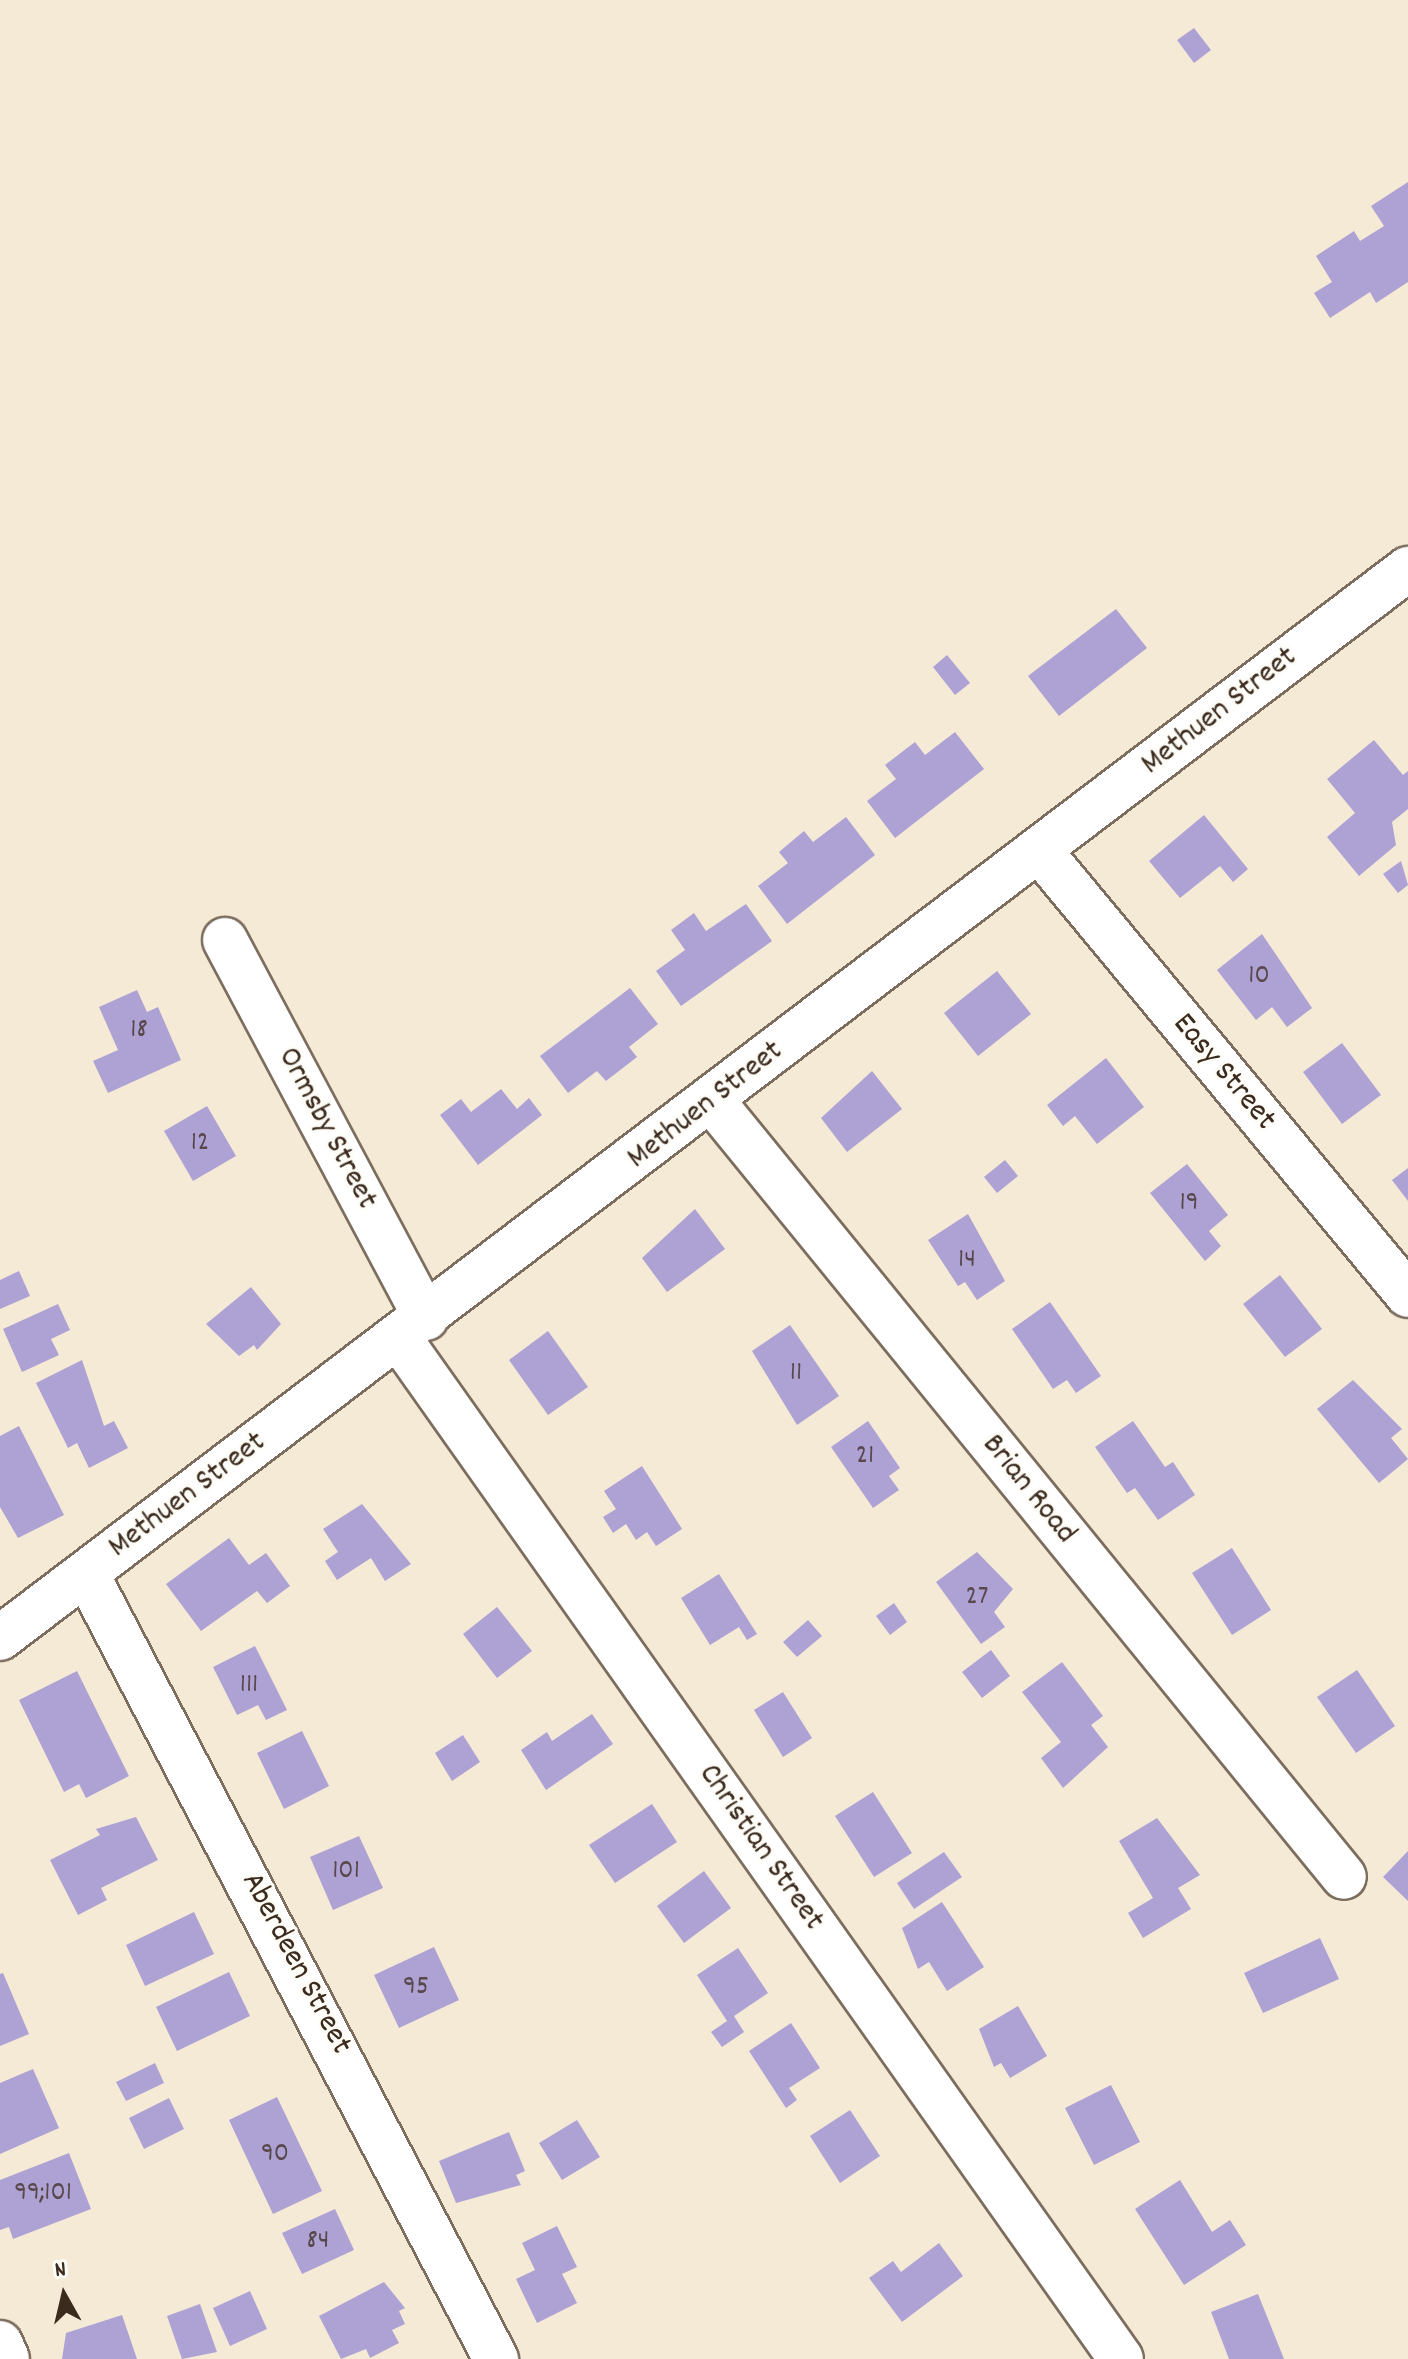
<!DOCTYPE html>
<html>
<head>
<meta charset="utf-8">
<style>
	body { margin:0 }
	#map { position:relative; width:1408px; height:2359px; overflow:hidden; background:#f4ead5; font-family:Dekko,sans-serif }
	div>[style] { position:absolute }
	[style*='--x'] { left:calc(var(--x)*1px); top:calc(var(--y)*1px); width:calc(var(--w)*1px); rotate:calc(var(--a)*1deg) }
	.building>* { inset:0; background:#aea2d5 }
	.roads { filter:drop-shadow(2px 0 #7c6d5e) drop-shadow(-2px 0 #7c6d5e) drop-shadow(0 2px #7c6d5e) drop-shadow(0 -2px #7c6d5e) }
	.minor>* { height:44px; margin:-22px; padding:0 22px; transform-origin:22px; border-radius:22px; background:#fff }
	.tertiary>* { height:44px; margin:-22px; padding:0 22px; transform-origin:22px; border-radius:22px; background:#fff }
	span { translate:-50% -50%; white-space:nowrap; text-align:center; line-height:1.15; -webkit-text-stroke:6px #fdfcf7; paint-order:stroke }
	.number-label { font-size:28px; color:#58484c }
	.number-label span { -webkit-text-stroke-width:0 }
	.street-label { font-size:32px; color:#3b2a1e }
	.north { position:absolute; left:24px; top:2255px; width:80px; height:80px; -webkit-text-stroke:6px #fdfcf7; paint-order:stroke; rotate:352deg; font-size:22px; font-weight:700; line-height:32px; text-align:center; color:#3b2a1e }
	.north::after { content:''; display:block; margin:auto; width:28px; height:36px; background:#3b2a1e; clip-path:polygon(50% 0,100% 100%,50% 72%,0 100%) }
</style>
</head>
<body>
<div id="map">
	<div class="building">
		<div style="clip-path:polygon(1194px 28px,1211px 50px,1194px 63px,1177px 40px)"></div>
		<div style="clip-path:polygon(1408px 182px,1408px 282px,1376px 303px,1370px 292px,1330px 318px,1314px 293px,1332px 282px,1316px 256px,1354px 231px,1360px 241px,1384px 226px,1371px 206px)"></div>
		<div style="clip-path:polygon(1116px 609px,1147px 648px,1059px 716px,1028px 676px)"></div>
		<div style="clip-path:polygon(947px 655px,970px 683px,955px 695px,933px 667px)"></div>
		<div style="clip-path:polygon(955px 732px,984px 769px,895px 838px,867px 801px,896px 779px,885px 765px,915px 742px,925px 755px)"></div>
		<div style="clip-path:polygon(1374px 740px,1403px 775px,1408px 771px,1408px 809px,1392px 822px,1396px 845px,1359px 876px,1327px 837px,1355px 813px,1327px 779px)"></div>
		<div style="clip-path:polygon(1204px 815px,1248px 869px,1233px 882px,1220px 866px,1180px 898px,1149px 861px)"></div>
		<div style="clip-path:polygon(846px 817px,875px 855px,787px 924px,758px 886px,788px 863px,779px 852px,804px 831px,813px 842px)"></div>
		<div style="clip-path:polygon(1401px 861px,1408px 885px,1398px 893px,1383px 874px)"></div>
		<div style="clip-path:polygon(746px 904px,772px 941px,681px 1006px,656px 971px,685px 950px,671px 930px,694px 913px,706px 931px)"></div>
		<div style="clip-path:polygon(1262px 934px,1312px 1008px,1287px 1027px,1272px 1007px,1256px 1020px,1217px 970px)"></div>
		<div style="clip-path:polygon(997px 971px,1031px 1014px,978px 1056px,944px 1013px)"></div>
		<div style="clip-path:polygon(630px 988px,658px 1024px,629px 1047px,637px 1057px,606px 1081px,597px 1071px,568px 1093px,540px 1056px)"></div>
		<div style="clip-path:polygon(137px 990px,147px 1012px,158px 1007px,181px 1060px,108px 1093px,93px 1061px,118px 1050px,99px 1007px)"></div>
		<div style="clip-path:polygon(1342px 1043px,1381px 1095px,1342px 1124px,1303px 1072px)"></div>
		<div style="clip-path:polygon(1106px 1058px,1144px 1107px,1097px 1144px,1075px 1116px,1063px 1126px,1047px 1105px)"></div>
		<div style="clip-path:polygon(872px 1071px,902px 1109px,847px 1152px,821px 1118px)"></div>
		<div style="clip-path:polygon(501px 1089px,517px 1109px,529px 1098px,542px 1115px,478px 1165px,440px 1115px,461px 1099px,471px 1112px)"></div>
		<div style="clip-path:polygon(207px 1106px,236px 1156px,193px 1181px,164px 1131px)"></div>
		<div style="clip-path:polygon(1005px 1160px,1018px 1176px,997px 1193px,984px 1177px)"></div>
		<div style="clip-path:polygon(1187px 1164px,1228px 1215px,1209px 1231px,1221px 1246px,1205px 1261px,1150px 1193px)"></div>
		<div style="clip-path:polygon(1408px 1168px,1408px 1201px,1392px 1180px)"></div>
		<div style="clip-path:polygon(695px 1209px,725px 1249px,667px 1292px,642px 1258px)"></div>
		<div style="clip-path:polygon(968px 1214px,1005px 1281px,977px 1300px,965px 1282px,958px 1286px,928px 1240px)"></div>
		<div style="clip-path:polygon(19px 1271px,30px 1296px,0 1309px,0 1280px)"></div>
		<div style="clip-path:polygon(1280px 1275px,1322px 1329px,1285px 1357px,1243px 1304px)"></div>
		<div style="clip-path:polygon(251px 1287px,281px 1324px,257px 1350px,254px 1345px,239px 1356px,206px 1324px)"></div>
		<div style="clip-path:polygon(1050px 1302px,1101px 1376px,1076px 1393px,1067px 1380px,1053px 1389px,1012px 1329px)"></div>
		<div style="clip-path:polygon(58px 1304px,70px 1330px,51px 1339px,59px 1355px,22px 1372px,3px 1329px)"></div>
		<div style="clip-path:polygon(790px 1325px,839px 1396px,797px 1425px,752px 1351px)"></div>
		<div style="clip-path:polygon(548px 1331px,588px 1387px,548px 1415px,509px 1360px)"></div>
		<div style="clip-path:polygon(82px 1360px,104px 1426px,114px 1421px,128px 1448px,89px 1468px,77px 1443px,68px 1448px,36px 1383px)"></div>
		<div style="clip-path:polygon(1353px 1380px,1402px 1429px,1391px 1438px,1408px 1459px,1379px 1483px,1317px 1409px)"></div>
		<div style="clip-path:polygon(868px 1421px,900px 1468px,889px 1476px,899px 1490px,873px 1508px,831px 1447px)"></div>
		<div style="clip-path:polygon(1133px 1421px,1165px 1467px,1173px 1462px,1195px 1495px,1158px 1520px,1135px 1488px,1127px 1493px,1095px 1447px)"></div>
		<div style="clip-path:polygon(19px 1426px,64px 1515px,18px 1538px,0 1507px,0 1436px)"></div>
		<div style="clip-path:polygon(642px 1466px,682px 1529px,656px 1546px,647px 1532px,636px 1540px,626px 1524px,613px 1533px,603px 1517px,616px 1509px,604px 1491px)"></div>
		<div style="clip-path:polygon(362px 1504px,411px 1564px,385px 1581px,371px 1558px,337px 1580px,325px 1561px,338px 1552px,323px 1529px)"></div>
		<div style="clip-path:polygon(229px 1538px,249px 1565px,266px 1553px,290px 1586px,267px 1603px,257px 1591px,201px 1631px,166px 1584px)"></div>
		<div style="clip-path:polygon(1232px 1548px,1271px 1610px,1232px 1635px,1192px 1573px)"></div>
		<div style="clip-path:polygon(977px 1552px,1013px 1589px,994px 1612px,1005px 1627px,981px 1644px,936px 1582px)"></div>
		<div style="clip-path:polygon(719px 1574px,757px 1634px,747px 1640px,739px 1627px,710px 1645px,681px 1598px)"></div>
		<div style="clip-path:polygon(894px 1603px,907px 1622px,890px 1635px,876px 1616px)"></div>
		<div style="clip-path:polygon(497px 1607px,532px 1651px,497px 1678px,463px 1634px)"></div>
		<div style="clip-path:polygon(808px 1620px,822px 1636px,797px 1657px,783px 1642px)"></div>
		<div style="clip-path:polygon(255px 1646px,287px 1710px,266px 1720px,258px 1705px,237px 1715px,213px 1667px)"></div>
		<div style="clip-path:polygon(991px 1650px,1010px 1676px,982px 1698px,962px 1672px)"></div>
		<div style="clip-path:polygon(1062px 1662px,1103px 1716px,1091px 1725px,1108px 1747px,1063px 1788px,1041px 1758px,1061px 1742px,1022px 1692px)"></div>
		<div style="clip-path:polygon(1357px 1670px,1395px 1726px,1356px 1753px,1317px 1697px)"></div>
		<div style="clip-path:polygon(77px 1671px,129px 1776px,86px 1798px,79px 1784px,64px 1792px,19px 1700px)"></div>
		<div style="clip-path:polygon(783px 1692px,812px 1738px,783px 1757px,754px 1710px)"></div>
		<div style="clip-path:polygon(592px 1714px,613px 1744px,546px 1790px,521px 1750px,547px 1732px,552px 1741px)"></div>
		<div style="clip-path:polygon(302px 1731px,329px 1786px,284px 1809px,257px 1753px)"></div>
		<div style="clip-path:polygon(463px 1735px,480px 1762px,452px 1781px,435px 1753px)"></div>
		<div style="clip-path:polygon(873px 1792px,912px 1853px,874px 1877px,835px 1816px)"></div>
		<div style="clip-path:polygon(652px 1804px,677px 1842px,615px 1883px,589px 1845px)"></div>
		<div style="clip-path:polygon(136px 1817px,158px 1860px,101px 1888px,107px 1900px,78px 1915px,50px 1860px,100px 1835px,96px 1829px)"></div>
		<div style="clip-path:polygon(1157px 1818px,1200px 1875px,1178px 1888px,1191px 1909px,1143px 1938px,1128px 1913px,1153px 1898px,1119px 1841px)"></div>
		<div style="clip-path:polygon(359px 1836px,383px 1888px,333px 1910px,310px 1857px)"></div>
		<div style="clip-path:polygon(1408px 1851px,1408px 1901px,1383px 1877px)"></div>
		<div style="clip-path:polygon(944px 1852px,962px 1877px,914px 1909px,897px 1883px)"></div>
		<div style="clip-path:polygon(704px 1871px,731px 1908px,684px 1943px,657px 1906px)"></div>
		<div style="clip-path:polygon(942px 1902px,984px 1967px,947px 1991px,929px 1962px,918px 1969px,902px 1928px)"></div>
		<div style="clip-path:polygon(194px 1912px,214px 1954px,145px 1986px,126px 1945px)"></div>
		<div style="clip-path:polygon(1320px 1938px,1339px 1979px,1263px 2013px,1244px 1973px)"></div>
		<div style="clip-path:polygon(434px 1947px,459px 2000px,399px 2028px,374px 1975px)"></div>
		<div style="clip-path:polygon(738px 1948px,768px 1993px,734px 2016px,744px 2032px,722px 2047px,711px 2032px,727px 2021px,697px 1975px)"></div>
		<div style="clip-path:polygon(229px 1972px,250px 2016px,177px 2051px,156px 2007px)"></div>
		<div style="clip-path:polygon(3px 1973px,29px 2034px,0 2046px,0 1974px)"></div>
		<div style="clip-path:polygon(1018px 2006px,1047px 2056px,1010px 2078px,1001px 2063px,994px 2067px,979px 2029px)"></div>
		<div style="clip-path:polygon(791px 2023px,820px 2068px,789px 2088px,797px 2100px,786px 2108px,749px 2051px)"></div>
		<div style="clip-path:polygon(155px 2063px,164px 2083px,126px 2101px,116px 2082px)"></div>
		<div style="clip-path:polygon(33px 2069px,59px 2128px,0 2154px,0 2083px)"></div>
		<div style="clip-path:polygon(1111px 2085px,1140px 2142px,1094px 2165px,1065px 2108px)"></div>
		<div style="clip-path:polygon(277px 2097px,322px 2191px,273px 2214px,229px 2120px)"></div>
		<div style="clip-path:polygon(169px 2098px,184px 2129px,144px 2149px,129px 2118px)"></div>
		<div style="clip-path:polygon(850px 2110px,880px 2156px,840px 2183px,810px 2136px)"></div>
		<div style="clip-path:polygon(577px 2120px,600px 2157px,562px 2180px,539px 2143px)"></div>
		<div style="clip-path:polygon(509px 2132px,525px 2171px,516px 2175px,521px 2185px,456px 2203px,439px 2161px)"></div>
		<div style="clip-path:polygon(69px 2153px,91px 2209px,13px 2239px,9px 2227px,0 2230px,0 2180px)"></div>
		<div style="clip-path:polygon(1180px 2180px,1212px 2232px,1230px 2220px,1246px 2245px,1184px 2285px,1135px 2209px)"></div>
		<div style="clip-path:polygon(335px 2209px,354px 2250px,302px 2274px,282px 2233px)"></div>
		<div style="clip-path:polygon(557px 2226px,577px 2267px,562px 2274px,577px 2303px,537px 2323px,516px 2279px,535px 2270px,522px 2243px)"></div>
		<div style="clip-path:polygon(939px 2243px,963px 2276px,902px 2322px,869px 2278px,893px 2261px,901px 2272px)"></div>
		<div style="clip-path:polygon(384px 2282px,405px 2308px,399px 2311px,405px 2324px,392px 2330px,399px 2343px,370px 2358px,366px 2349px,341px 2359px,319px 2316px)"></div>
		<div style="clip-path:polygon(250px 2291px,267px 2329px,230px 2346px,213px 2308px)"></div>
		<div style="clip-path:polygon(1258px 2294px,1284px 2359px,1229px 2359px,1211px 2312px)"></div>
		<div style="clip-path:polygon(200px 2304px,217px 2352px,182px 2359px,167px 2316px)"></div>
		<div style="clip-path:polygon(122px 2315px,137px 2359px,62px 2359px,66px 2333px)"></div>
	</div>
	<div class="roads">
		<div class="minor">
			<div style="--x:1039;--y:850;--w:578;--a:50.33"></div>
			<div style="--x:225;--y:940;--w:428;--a:62"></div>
			<div style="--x:713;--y:1102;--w:999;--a:50.85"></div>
			<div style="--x:399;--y:1338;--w:1250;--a:54.73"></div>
			<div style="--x:86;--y:1573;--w:887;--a:62.45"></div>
			<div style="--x:0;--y:2343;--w:17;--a:66"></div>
		</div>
		<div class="tertiary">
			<div style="--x:0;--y:1638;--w:1768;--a:-37.21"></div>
		</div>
	</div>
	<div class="number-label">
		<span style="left:1259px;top:977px">10</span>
		<span style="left:139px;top:1031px">18</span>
		<span style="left:200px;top:1144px">12</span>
		<span style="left:1189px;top:1204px">19</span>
		<span style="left:967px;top:1261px">14</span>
		<span style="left:796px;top:1374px">11</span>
		<span style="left:865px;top:1457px">21</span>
		<span style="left:977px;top:1598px">27</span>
		<span style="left:249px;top:1686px">111</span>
		<span style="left:346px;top:1872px">101</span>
		<span style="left:416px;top:1988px">95</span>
		<span style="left:275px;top:2155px">90</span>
		<span style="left:43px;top:2194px">99;101</span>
		<span style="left:318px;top:2242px">84</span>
	</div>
	<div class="street-label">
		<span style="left:1220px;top:712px;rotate:-38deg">Methuen Street</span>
		<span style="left:1223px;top:1073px;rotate:50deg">Easy Street</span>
		<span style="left:706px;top:1106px;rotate:-38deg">Methuen Street</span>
		<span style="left:326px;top:1129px;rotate:62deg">Ormsby Street</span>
		<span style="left:1028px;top:1490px;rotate:51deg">Brian Road</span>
		<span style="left:188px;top:1496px;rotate:-37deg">Methuen Street</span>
		<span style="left:760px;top:1848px;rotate:55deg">Christian Street</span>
		<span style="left:295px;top:1964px;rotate:62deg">Aberdeen Street</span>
	</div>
	<div class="north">N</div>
</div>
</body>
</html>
